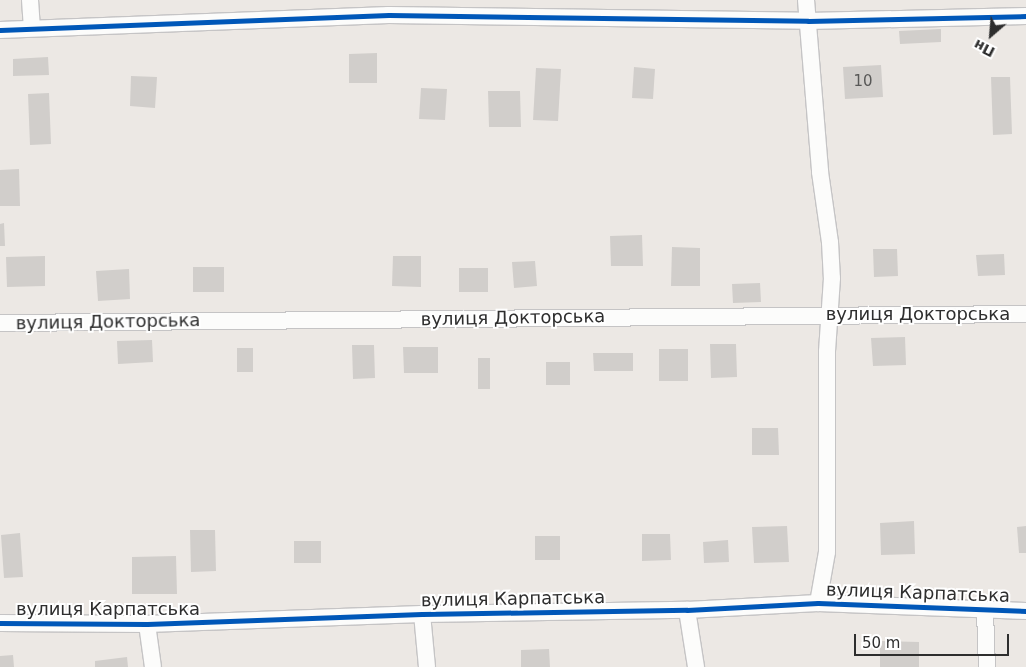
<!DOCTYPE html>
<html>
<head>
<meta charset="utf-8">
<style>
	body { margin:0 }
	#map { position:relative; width:1026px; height:667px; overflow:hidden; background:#ece8e4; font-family:"DejaVu Sans",sans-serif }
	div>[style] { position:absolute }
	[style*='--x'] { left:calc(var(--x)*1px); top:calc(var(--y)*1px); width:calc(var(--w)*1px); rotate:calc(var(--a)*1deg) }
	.building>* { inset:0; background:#d1cecb }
	.roads { filter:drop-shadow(1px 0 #c5c4c5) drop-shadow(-1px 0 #c5c4c5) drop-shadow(0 1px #c5c4c5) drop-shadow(0 -1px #c5c4c5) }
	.minor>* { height:16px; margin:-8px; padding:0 8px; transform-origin:8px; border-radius:8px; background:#fcfcfb }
	.cycleway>* { height:5px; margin:-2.5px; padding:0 2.5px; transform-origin:2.5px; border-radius:2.5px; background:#0057b8 }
	span { translate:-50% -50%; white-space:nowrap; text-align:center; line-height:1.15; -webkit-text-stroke:4px #fff; paint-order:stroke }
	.number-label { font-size:15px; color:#585857 }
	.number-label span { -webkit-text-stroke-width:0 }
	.street-label { font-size:18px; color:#2e2e2e }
	.north { position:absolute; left:966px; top:10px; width:50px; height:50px; -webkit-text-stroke:4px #fff; paint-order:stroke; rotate:207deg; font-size:14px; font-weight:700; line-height:20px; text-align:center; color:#2e2e2e }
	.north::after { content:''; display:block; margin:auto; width:18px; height:22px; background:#2e2e2e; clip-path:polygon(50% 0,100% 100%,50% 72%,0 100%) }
	.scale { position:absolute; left:854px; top:634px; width:155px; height:22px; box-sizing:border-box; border:2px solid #2e2e2e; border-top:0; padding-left:6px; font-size:15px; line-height:18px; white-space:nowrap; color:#2e2e2e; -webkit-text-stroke:4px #fff; paint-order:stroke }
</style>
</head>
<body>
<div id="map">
	<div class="building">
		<div style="clip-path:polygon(941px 29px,941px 42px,900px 44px,899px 31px)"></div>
		<div style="clip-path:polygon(377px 53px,377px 83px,349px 83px,349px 54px)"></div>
		<div style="clip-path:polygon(48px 57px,49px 75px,13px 76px,13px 59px)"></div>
		<div style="clip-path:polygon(881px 65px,883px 97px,845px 99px,843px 67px)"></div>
		<div style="clip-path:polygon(634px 67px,655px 69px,653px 99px,632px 98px)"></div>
		<div style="clip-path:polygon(536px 68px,561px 69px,558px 121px,533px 120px)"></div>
		<div style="clip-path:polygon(131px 76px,157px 77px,155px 108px,130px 106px)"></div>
		<div style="clip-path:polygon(991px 77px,1010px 77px,1012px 134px,993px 135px)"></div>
		<div style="clip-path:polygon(421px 88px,447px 89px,445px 120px,419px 119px)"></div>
		<div style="clip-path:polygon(488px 91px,520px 91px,521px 127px,489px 127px)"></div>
		<div style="clip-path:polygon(49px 93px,51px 144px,30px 145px,28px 94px)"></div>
		<div style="clip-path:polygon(19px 169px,20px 206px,0 206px,0 170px)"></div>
		<div style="clip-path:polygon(4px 223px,5px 246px,0 246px,0 224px)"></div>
		<div style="clip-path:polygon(642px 235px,643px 266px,611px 266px,610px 236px)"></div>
		<div style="clip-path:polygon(672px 247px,700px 248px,700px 286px,671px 286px)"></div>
		<div style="clip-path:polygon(873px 249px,897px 249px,898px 276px,874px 277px)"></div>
		<div style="clip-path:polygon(1004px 254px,1005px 275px,978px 276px,976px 255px)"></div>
		<div style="clip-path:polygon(45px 256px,45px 286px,7px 287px,6px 257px)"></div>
		<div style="clip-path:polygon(393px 256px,421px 256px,421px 287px,392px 286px)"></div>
		<div style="clip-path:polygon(535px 261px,537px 286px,514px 288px,512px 262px)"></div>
		<div style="clip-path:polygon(193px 267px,224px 267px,224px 292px,193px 292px)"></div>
		<div style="clip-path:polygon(459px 268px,488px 268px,488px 292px,459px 292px)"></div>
		<div style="clip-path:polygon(129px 269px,130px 299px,98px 301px,96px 271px)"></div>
		<div style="clip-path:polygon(760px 283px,761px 302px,733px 303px,732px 284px)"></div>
		<div style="clip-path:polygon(905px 337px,906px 365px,873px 366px,871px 338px)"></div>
		<div style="clip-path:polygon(152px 340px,153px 362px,118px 364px,117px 341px)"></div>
		<div style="clip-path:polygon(710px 344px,736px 344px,737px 377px,711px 378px)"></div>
		<div style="clip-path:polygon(352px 345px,374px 345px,375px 378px,353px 379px)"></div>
		<div style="clip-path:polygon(403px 347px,438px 347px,438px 373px,404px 373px)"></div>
		<div style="clip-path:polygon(237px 348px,253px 348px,253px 372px,237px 372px)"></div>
		<div style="clip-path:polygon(659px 349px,688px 349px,688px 381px,659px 381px)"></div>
		<div style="clip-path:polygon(593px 353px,633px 353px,633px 371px,594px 371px)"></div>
		<div style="clip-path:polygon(478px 358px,490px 358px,490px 389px,478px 389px)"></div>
		<div style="clip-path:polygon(546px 362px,570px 362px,570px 385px,546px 385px)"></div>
		<div style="clip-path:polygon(752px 428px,778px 428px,779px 455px,752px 455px)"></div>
		<div style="clip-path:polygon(914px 521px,915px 554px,881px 555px,880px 523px)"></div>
		<div style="clip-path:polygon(787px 526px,789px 562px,754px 563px,752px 527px)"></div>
		<div style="clip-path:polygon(1026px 526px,1026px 553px,1019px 553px,1017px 527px)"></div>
		<div style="clip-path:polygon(190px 530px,215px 530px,216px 571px,191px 572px)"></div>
		<div style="clip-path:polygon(20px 533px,23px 577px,4px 578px,1px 535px)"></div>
		<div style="clip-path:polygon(642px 534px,670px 534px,671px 560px,642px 561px)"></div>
		<div style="clip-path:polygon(535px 536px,560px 536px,560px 560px,535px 560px)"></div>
		<div style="clip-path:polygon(728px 540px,729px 562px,704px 563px,703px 542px)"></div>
		<div style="clip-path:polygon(294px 541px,321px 541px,321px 563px,294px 563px)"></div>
		<div style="clip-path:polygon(176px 556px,177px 594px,132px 594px,132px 557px)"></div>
		<div style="clip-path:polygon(880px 641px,919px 642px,919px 667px,880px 667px)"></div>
		<div style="clip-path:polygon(549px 649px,550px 667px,521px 667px,521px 650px)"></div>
		<div style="clip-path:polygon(13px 655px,14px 667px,0 667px,0 656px)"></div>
		<div style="clip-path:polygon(127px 657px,128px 667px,95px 667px,95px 661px)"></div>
	</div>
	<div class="roads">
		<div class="minor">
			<div style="--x:30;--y:0;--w:27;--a:86"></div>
			<div style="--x:806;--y:0;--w:173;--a:85.3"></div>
			<div style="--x:820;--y:172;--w:71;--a:81.9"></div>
			<div style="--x:830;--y:242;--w:36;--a:87"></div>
			<div style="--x:832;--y:278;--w:74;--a:93.9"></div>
			<div style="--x:827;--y:352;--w:200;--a:90"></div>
			<div style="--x:827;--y:552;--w:52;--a:100"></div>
			<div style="--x:0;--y:30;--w:389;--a:-2.2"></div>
			<div style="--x:389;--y:15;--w:419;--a:0.8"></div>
			<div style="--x:808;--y:21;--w:218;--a:-1.3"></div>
			<div style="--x:0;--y:323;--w:1026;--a:-0.5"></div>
			<div style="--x:687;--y:610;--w:58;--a:81"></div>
			<div style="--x:985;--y:611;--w:56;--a:88"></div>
			<div style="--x:422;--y:614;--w:53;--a:84.6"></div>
			<div style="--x:0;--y:623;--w:147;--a:0.4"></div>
			<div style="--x:147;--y:624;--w:275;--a:-2.1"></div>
			<div style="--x:422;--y:614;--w:265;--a:-0.9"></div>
			<div style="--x:687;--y:610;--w:131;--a:-3.1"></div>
			<div style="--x:818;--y:603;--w:208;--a:2.2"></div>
			<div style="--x:147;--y:624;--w:43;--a:82.1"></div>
		</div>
	</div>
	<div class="cycleway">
		<div style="--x:0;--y:30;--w:389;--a:-2.2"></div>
		<div style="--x:389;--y:15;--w:419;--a:0.8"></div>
		<div style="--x:808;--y:21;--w:218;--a:-1.3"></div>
		<div style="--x:0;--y:623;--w:147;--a:0.4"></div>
		<div style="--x:147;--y:624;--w:275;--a:-2.1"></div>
		<div style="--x:422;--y:614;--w:265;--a:-0.9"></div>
		<div style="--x:687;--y:610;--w:131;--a:-3.1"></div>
		<div style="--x:818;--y:603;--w:208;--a:2.2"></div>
	</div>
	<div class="number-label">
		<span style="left:863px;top:82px">10</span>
	</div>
	<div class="street-label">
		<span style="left:918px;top:314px">вулиця Докторська</span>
		<span style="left:513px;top:318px;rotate:-1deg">вулиця Докторська</span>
		<span style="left:108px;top:322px;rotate:-1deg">вулиця Докторська</span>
		<span style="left:918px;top:593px;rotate:2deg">вулиця Карпатська</span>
		<span style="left:513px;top:599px;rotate:-1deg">вулиця Карпатська</span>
		<span style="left:108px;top:609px">вулиця Карпатська</span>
	</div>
	<div class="north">Пн</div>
	<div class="scale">50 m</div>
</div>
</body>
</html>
